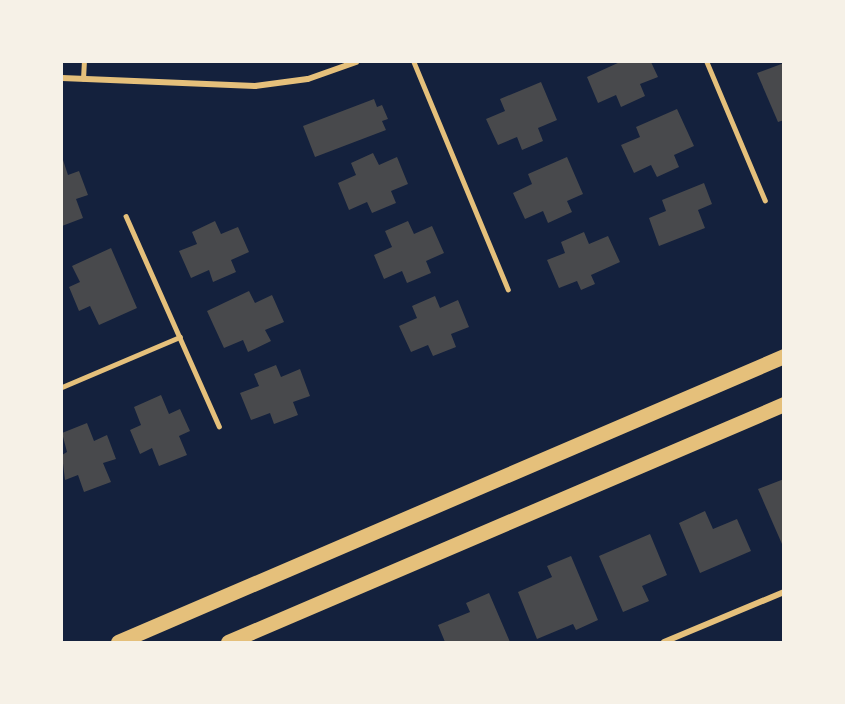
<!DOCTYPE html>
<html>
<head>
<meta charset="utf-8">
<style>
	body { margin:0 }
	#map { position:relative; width:845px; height:704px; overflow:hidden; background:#14213d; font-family:"Noto Sans",sans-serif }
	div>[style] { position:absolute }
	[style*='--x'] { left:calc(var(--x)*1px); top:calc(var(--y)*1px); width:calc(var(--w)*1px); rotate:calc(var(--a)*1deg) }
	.building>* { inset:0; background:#48494c }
	.service>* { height:4.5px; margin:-2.25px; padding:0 2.25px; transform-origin:2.25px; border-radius:2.25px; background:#e5c07b }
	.minor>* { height:6px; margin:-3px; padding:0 3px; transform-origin:3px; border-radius:3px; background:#e5c07b }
	.primary>* { height:15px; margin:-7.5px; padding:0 7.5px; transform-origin:7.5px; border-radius:7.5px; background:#e5c07b }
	span { translate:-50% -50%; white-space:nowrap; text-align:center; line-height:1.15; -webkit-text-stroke:4.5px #f6f1e7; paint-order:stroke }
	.frame { position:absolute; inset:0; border:63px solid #f6f1e7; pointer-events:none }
</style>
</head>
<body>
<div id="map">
	<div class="building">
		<div style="clip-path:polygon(620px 62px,651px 62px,658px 77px,640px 84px,645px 96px,621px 107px,616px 95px,598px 103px,587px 77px)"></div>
		<div style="clip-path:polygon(784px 63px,784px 120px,778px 122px,757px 73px)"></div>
		<div style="clip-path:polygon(541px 82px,557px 120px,538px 128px,543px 141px,522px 150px,517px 137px,498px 145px,486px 119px,505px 111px,500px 99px)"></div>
		<div style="clip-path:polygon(374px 99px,377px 107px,382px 105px,388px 119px,382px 121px,386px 130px,315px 157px,303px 126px)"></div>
		<div style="clip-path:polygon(677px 109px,694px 146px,674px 155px,679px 167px,657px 177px,651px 165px,634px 173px,621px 145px,640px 137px,636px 127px)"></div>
		<div style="clip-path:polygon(373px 153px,379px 165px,397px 157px,408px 184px,391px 191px,396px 203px,372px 213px,367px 202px,349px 210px,338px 183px,356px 175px,351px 163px)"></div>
		<div style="clip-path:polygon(62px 157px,68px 175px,79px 171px,88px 195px,76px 199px,83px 218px,62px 226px)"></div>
		<div style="clip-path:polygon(567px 157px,583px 194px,567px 201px,572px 212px,548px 223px,543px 211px,525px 219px,513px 193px,532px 184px,528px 174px)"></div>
		<div style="clip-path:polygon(704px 183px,712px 204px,698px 210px,705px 228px,659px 246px,649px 218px,666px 211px,662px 200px)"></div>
		<div style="clip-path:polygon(215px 221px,221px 234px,238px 227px,249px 252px,231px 260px,236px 272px,213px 282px,209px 270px,191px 278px,179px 251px,197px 244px,192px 232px)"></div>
		<div style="clip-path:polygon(408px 221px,414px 234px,432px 226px,444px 253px,426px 261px,431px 273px,407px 283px,402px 271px,384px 279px,374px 255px,392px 247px,385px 231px)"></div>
		<div style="clip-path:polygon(584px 232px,589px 244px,608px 236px,620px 262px,591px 275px,595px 284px,581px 290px,577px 281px,559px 288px,547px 260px,565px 253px,561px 242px)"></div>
		<div style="clip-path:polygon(111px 248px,137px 308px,99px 325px,90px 306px,79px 311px,69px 287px,80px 282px,72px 266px)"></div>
		<div style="clip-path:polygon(249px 291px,255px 303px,272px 295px,284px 322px,265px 330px,271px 341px,248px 352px,243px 340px,224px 348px,207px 311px)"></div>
		<div style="clip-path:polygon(435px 296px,440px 308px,458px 300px,469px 327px,451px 334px,456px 347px,433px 356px,428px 345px,411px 352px,399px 326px,417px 318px,412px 306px)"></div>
		<div style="clip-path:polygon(276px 365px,281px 377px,300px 369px,310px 396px,293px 402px,298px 415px,274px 424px,270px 413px,251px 420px,240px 393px,259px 386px,254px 374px)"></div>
		<div style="clip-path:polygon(161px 395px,169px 414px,180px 409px,190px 431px,179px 436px,187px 455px,159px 466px,152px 448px,140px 454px,130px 430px,141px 425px,134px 407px)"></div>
		<div style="clip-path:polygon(87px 423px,94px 441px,107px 435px,116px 459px,103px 463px,111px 482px,84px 492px,78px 475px,65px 480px,62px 455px,67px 452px,62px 433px)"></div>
		<div style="clip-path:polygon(784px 479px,784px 543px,782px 544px,758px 489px)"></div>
		<div style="clip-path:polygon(705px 511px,713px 529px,737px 519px,751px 551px,700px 573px,679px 523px)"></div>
		<div style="clip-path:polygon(650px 534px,667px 575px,642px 586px,649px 601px,623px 612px,599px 556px)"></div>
		<div style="clip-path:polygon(571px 556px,598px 620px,576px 630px,573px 624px,537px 639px,518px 592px,552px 577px,547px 566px)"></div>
		<div style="clip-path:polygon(489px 593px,510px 642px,445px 642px,438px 625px,470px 612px,466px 603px)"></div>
	</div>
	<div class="service">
		<div style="--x:414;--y:62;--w:246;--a:67.5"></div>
		<div style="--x:707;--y:62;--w:150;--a:67.2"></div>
		<div style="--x:83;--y:79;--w:17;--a:-87"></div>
		<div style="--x:126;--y:216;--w:230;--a:66.1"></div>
		<div style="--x:62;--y:387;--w:128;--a:-23"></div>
	</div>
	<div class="minor">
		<div style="--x:62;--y:78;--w:193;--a:2.4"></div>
		<div style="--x:255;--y:86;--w:53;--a:-7.5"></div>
		<div style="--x:308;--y:79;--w:51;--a:-19.5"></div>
		<div style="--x:664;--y:642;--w:130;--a:-22.6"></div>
	</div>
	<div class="primary">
		<div style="--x:118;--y:642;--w:725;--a:-23.24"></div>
		<div style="--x:228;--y:642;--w:605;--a:-23.17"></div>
	</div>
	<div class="frame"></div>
</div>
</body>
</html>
